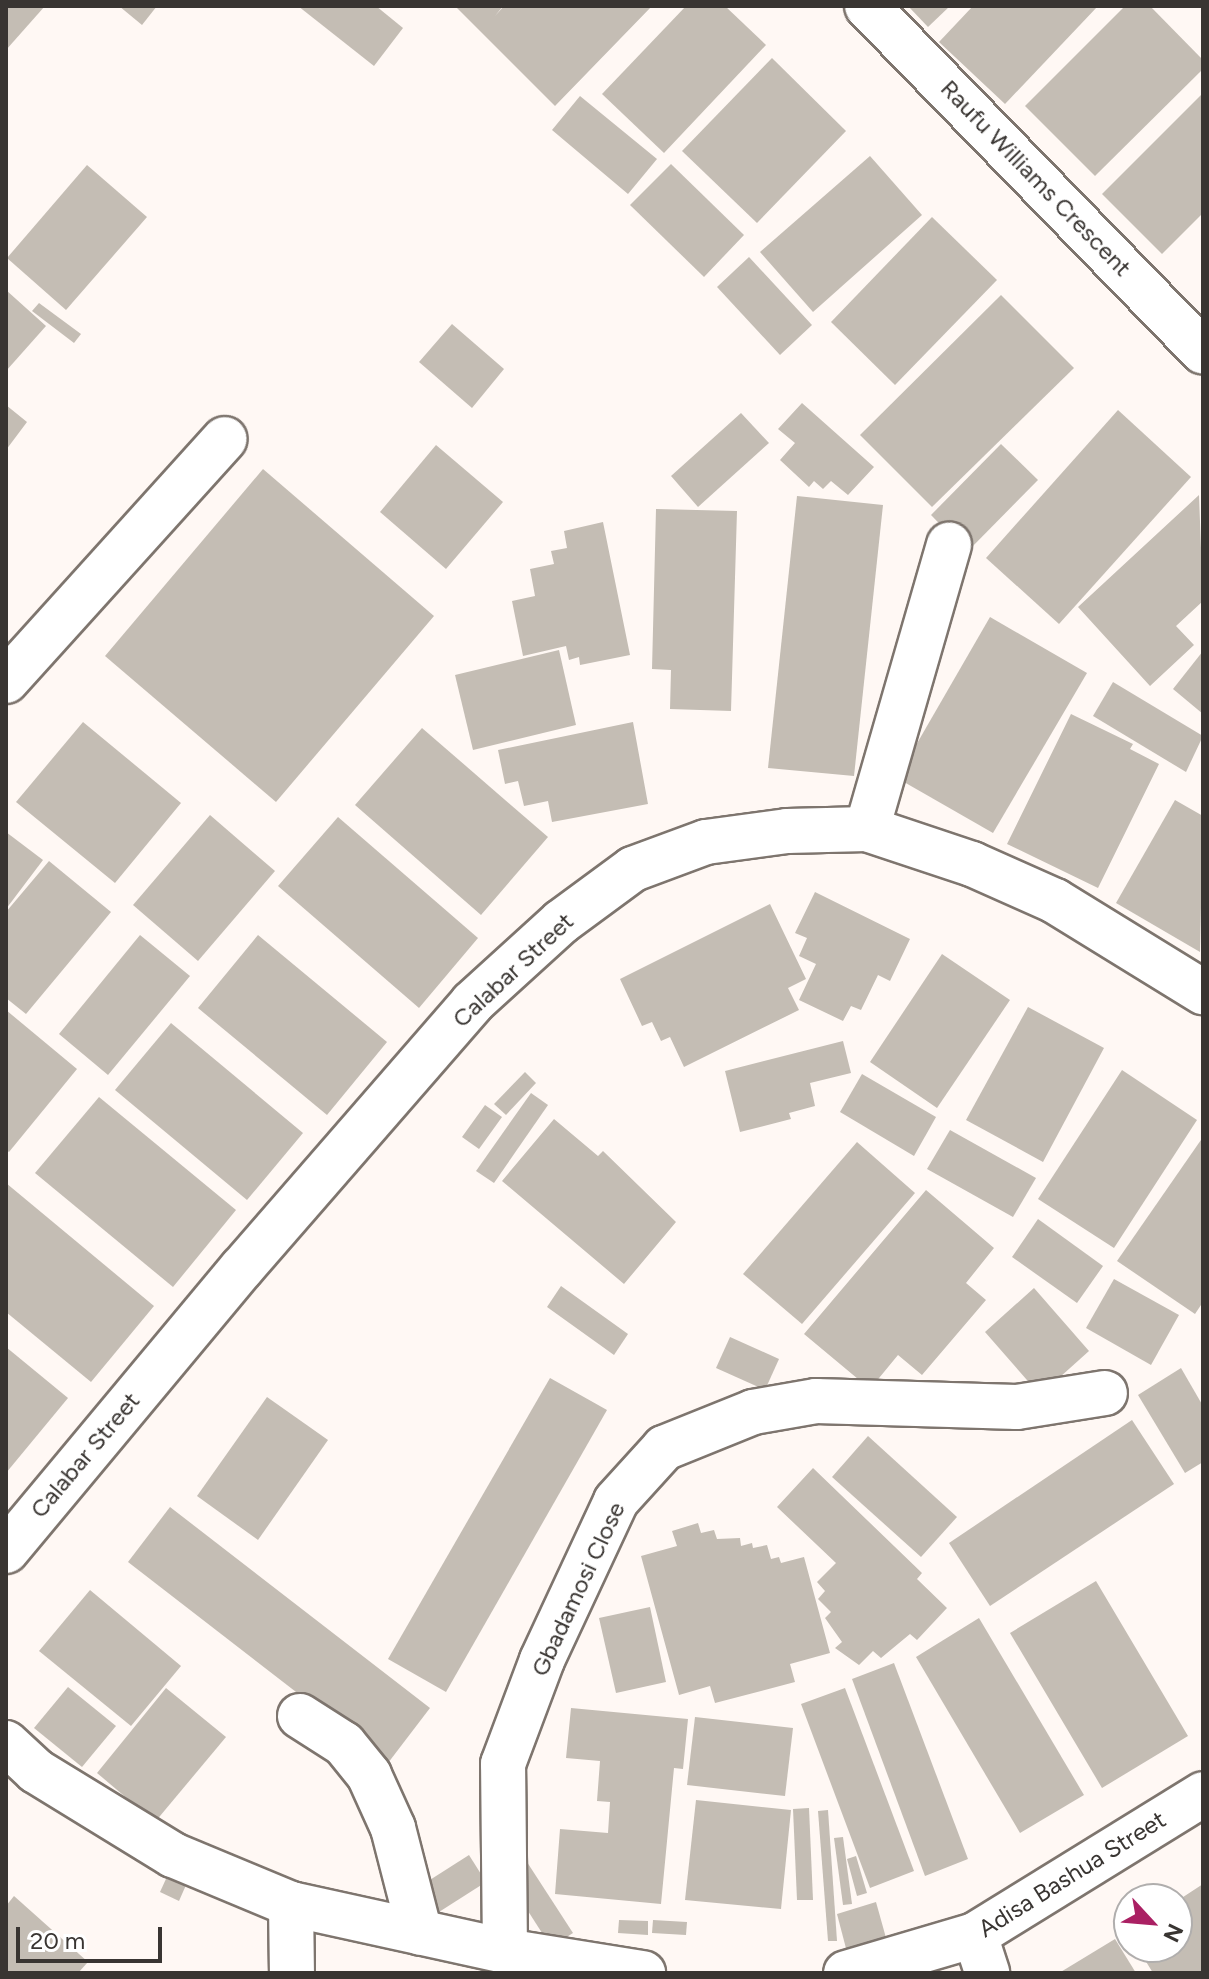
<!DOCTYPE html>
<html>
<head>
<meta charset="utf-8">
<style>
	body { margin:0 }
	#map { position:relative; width:1209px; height:1979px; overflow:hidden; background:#fff8f4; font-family:Figtree,sans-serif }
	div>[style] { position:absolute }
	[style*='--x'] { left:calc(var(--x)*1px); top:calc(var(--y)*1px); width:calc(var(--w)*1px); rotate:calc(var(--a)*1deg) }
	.building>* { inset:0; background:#c4bdb4 }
	.roads { filter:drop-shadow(2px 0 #7e756e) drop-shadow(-2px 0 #7e756e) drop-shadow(0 2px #7e756e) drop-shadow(0 -2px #7e756e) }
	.minor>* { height:44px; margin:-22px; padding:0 22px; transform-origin:22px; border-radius:22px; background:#fff }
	span { translate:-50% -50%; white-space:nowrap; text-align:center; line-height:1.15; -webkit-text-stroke:8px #fff; paint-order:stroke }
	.street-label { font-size:24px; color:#393532 }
	.frame { position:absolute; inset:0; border:8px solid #393532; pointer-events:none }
	.north { position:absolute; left:1113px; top:1883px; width:80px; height:80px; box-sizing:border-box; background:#fff; border:2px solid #b0aead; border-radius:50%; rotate:116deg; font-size:22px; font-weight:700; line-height:32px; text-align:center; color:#393532 }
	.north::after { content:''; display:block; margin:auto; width:28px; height:36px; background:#aa2063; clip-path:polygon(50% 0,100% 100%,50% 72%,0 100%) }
	.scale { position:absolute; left:16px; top:1927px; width:146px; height:36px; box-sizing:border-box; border:4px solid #393532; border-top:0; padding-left:10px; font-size:24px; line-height:28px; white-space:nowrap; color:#393532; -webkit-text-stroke:6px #fff; paint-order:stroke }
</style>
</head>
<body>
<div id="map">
	<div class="building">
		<div style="clip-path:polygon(6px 6px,45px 6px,6px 50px)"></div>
		<div style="clip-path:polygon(119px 6px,157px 6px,142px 25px)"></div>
		<div style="clip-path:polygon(298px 6px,376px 6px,403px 28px,374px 66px)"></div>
		<div style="clip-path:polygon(455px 6px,503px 6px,495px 16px,504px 6px,652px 6px,555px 106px)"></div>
		<div style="clip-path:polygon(686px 6px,725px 6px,766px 45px,664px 153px,602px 94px)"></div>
		<div style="clip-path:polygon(908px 6px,950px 6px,928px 27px)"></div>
		<div style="clip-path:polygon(973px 6px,1098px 6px,1005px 104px,939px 42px)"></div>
		<div style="clip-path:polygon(1125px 6px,1150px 6px,1203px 60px,1203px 69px,1095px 176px,1025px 106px)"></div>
		<div style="clip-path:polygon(772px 58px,846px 131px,757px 223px,682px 151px)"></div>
		<div style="clip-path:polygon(1203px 93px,1203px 213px,1162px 254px,1102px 194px)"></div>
		<div style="clip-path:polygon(580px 96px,657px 159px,628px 194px,552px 130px)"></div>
		<div style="clip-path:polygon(870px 156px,922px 215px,813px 312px,760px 252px)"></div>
		<div style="clip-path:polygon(671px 164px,744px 235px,704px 277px,630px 205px)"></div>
		<div style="clip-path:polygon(87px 165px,147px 217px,66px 310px,7px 258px)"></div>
		<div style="clip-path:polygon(932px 217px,997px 280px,895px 385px,831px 322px)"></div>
		<div style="clip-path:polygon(749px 257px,812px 325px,780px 355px,717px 287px)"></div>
		<div style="clip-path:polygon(6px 290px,46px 326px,6px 371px)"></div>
		<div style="clip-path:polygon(1001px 295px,1074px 368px,932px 507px,860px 435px)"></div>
		<div style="clip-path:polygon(39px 303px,81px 334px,74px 343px,32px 311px)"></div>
		<div style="clip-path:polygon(452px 324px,504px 369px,472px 408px,419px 362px)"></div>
		<div style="clip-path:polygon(802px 403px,874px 467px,848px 495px,831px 481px,823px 489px,814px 481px,809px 487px,780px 460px,795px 443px,778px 429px)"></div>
		<div style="clip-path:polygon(6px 405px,27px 422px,6px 450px)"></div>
		<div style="clip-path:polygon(1118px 410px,1191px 477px,1059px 624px,986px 558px)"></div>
		<div style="clip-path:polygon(741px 413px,769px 443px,698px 507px,671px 476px)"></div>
		<div style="clip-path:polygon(1001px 444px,1038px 480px,967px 552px,931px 515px)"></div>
		<div style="clip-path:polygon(436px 445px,503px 502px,446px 569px,380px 512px)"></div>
		<div style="clip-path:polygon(263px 469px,434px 616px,276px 802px,105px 656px)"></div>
		<div style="clip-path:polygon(1199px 495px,1203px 601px,1176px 626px,1194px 645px,1150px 686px,1078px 607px)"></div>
		<div style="clip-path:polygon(797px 496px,883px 505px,854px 776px,768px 768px)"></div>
		<div style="clip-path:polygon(656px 509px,737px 511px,731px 711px,670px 709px,671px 670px,652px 669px)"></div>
		<div style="clip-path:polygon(603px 522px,630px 655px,580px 665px,579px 657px,569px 660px,566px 646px,523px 656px,512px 601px,535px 596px,530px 569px,554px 564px,551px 551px,567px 548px,564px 531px)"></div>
		<div style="clip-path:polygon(990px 617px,1087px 673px,993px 833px,897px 778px)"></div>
		<div style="clip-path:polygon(559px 650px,576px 725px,473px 750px,455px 675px)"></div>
		<div style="clip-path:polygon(1203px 651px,1203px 714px,1173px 689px)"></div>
		<div style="clip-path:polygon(1113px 682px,1203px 736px,1186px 772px,1093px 716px)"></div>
		<div style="clip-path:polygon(1071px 714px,1133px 744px,1130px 749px,1159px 764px,1098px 888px,1007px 844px)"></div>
		<div style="clip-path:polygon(83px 722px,181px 803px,115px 883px,16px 802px)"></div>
		<div style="clip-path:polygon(633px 722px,648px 804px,552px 822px,548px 801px,524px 806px,518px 781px,505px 784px,498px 750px)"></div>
		<div style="clip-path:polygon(422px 728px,548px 837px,481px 915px,355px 805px)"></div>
		<div style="clip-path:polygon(1175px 800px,1203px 816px,1200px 952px,1116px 903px)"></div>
		<div style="clip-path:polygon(210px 815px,275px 871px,198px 961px,133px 905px)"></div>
		<div style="clip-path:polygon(338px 817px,478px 938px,419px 1008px,278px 886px)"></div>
		<div style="clip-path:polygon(6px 832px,43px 860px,6px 909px)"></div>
		<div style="clip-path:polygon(49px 861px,111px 912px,26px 1014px,6px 998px,6px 912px)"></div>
		<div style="clip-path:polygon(815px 892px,910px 939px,890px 981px,878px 975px,861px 1010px,851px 1006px,843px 1021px,799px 1000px,816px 964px,799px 956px,807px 938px,795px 933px)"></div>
		<div style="clip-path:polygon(770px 904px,806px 979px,788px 988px,799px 1010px,684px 1067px,670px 1037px,661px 1041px,652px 1022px,642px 1026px,620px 979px)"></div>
		<div style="clip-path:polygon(140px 935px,190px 976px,108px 1075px,59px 1034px)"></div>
		<div style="clip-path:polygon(258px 935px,387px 1042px,327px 1115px,198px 1008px)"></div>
		<div style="clip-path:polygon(942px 954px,1010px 1000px,937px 1108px,870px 1062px)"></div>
		<div style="clip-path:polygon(1028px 1007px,1104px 1048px,1043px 1162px,966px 1120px)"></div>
		<div style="clip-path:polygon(6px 1010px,77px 1069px,9px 1152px,6px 1150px)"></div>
		<div style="clip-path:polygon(171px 1023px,303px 1133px,247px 1200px,115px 1090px)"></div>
		<div style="clip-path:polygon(843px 1041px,851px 1073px,810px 1083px,815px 1106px,789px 1113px,791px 1119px,740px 1132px,725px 1071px)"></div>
		<div style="clip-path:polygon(1122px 1070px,1197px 1120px,1114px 1248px,1038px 1199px)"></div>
		<div style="clip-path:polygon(525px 1072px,536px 1083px,506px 1115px,494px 1104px)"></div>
		<div style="clip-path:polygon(862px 1074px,936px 1117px,914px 1156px,840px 1112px)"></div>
		<div style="clip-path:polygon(531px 1093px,548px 1105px,494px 1183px,476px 1171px)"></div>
		<div style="clip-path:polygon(99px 1097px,236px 1210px,173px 1287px,35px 1173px)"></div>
		<div style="clip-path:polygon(485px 1105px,502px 1117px,479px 1149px,462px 1137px)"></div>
		<div style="clip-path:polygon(554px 1119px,598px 1156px,603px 1151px,676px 1222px,624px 1284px,502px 1181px)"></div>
		<div style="clip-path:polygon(950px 1130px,1036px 1178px,1013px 1217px,927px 1169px)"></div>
		<div style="clip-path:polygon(1203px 1137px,1203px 1302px,1195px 1314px,1117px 1261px)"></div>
		<div style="clip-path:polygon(857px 1142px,915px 1193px,802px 1324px,743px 1274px)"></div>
		<div style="clip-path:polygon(6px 1183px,154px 1306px,91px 1382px,6px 1312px)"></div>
		<div style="clip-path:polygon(926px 1190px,994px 1248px,966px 1283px,986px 1300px,922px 1375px,898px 1355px,870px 1389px,804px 1334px)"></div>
		<div style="clip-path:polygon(1038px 1219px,1103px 1266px,1077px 1303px,1012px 1257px)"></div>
		<div style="clip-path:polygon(1114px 1279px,1179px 1315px,1151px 1365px,1086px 1328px)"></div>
		<div style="clip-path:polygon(561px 1286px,628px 1334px,614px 1355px,547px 1307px)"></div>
		<div style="clip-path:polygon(1034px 1288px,1089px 1351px,1040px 1395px,985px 1332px)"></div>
		<div style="clip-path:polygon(730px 1337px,779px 1359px,765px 1390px,716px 1368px)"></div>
		<div style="clip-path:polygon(6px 1347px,68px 1398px,6px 1473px)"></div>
		<div style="clip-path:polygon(1181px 1368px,1203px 1406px,1203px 1462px,1185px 1473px,1138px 1395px)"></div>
		<div style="clip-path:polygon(550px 1378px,607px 1410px,446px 1692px,388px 1659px)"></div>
		<div style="clip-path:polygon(267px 1397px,328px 1440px,258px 1540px,197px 1496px)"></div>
		<div style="clip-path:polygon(1132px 1420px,1174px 1484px,990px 1606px,949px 1543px)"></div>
		<div style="clip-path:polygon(868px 1436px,957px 1517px,921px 1557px,832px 1477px)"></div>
		<div style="clip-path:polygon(813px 1468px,922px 1573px,917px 1579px,947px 1608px,917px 1640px,910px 1634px,881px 1658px,873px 1651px,859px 1665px,835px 1648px,842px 1642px,825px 1618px,831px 1612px,818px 1599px,825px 1591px,817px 1582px,836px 1563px,777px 1507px)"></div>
		<div style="clip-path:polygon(170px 1507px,430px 1708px,388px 1763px,128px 1562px)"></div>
		<div style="clip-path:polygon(698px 1523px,701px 1533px,714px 1530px,717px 1539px,740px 1538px,741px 1546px,752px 1543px,753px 1548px,767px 1545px,771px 1559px,779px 1557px,781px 1563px,804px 1557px,830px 1653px,790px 1664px,795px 1682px,715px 1703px,710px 1686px,679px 1695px,641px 1556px,677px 1546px,672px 1531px)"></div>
		<div style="clip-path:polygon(1096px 1581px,1188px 1736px,1102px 1788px,1010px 1633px)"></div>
		<div style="clip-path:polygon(90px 1590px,181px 1666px,131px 1726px,39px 1651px)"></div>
		<div style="clip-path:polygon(650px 1607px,666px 1682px,616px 1693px,599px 1618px)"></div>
		<div style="clip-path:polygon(979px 1618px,1084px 1795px,1020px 1833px,916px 1657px)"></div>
		<div style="clip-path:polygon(894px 1663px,968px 1859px,925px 1876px,852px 1679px)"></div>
		<div style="clip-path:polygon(68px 1687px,116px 1726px,82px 1767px,34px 1728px)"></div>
		<div style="clip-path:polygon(166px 1688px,226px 1737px,155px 1822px,97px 1773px)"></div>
		<div style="clip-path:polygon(845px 1688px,914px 1871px,870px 1888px,801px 1704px)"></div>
		<div style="clip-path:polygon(571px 1708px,688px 1719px,683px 1769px,674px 1768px,661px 1904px,555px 1894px,560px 1829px,608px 1833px,610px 1802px,597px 1801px,600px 1761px,566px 1758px)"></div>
		<div style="clip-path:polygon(695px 1717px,793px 1728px,785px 1796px,687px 1785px)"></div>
		<div style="clip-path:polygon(696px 1800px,791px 1810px,781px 1909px,685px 1900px)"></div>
		<div style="clip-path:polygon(809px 1808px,813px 1900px,797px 1900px,793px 1809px)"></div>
		<div style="clip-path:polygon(828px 1810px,837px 1941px,828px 1941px,818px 1811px)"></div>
		<div style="clip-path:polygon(843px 1837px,852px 1904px,843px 1905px,834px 1838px)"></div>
		<div style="clip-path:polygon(469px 1855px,486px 1882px,428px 1919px,411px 1892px)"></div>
		<div style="clip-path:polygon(856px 1856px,867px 1893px,857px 1896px,847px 1859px)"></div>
		<div style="clip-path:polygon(525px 1859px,573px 1933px,551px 1947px,503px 1872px)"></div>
		<div style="clip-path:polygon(171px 1868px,190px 1876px,179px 1901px,160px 1892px)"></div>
		<div style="clip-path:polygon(1203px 1884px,1203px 1973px,1153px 1973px,1137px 1947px,1177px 1947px,1177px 1901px)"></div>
		<div style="clip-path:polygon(14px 1896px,88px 1962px,78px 1973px,6px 1973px,6px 1906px)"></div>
		<div style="clip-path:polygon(876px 1902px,888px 1945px,848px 1956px,837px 1914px)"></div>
		<div style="clip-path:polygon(619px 1920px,648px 1921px,648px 1935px,618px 1933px)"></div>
		<div style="clip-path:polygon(653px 1920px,687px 1922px,686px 1935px,652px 1933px)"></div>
		<div style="clip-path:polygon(1115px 1939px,1136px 1973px,1059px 1973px)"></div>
	</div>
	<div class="roads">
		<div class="minor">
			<div style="--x:867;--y:6;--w:482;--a:45.8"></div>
			<div style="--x:6;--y:681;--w:326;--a:-47.9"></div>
			<div style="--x:867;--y:829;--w:296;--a:-73.9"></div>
			<div style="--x:6;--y:1551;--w:368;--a:-50.2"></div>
			<div style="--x:242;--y:1268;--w:351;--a:-49"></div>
			<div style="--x:472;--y:1003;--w:120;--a:-42.3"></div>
			<div style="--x:561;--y:922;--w:89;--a:-36.4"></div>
			<div style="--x:633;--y:869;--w:78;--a:-20.3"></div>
			<div style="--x:706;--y:842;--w:82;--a:-7.7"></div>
			<div style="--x:787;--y:831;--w:80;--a:-1.4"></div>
			<div style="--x:867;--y:829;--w:111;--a:18.4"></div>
			<div style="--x:972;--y:864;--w:91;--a:24"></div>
			<div style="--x:1055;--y:901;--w:174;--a:31.6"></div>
			<div style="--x:300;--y:1716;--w:52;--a:32.5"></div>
			<div style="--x:344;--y:1744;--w:40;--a:51"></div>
			<div style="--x:369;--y:1775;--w:58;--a:65.6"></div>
			<div style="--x:393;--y:1828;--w:108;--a:75.6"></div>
			<div style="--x:6;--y:1743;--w:41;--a:43"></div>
			<div style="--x:36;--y:1771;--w:161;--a:31.5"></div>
			<div style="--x:173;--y:1855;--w:128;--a:22.6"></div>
			<div style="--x:291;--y:1904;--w:219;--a:12.4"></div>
			<div style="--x:505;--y:1951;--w:140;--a:9.1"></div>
			<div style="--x:291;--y:1904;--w:69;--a:89.2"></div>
			<div style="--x:975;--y:1935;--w:40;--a:72"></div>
			<div style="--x:505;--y:1951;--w:187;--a:-90.6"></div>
			<div style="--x:503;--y:1764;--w:111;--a:-69.4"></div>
			<div style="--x:542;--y:1660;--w:175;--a:-65"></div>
			<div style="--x:616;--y:1501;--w:72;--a:-47.8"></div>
			<div style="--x:664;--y:1448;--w:96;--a:-22"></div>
			<div style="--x:753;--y:1412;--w:64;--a:-9.9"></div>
			<div style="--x:816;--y:1401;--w:201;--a:1.7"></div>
			<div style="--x:1017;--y:1407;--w:89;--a:-9"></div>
			<div style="--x:846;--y:1973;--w:134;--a:-16.4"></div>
			<div style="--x:975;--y:1935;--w:268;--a:-31.7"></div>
		</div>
	</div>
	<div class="street-label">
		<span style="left:1036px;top:178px;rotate:46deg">Raufu Williams Crescent</span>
		<span style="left:513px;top:970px;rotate:-43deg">Calabar Street</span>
		<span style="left:85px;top:1455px;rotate:-50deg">Calabar Street</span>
		<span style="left:578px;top:1589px;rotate:-65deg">Gbadamosi Close</span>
		<span style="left:1072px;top:1874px;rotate:-32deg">Adisa Bashua Street</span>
	</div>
	<div class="frame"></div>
	<div class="north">N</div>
	<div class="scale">20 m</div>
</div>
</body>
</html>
